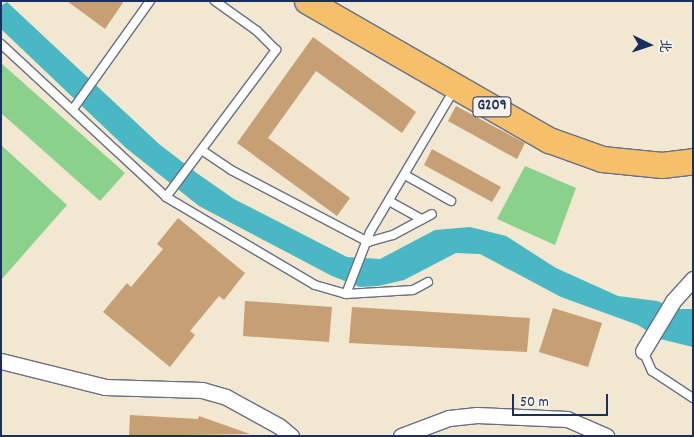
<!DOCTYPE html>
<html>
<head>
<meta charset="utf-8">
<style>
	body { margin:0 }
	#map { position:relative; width:694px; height:437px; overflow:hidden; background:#f2e7d0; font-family:Dekko,"LXGW WenKai TC",sans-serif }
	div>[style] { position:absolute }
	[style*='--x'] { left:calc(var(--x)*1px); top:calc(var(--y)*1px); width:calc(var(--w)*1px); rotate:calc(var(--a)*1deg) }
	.green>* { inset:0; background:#8ad18c }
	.water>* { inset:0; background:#49b7c4 }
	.building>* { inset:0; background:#c69f75 }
	.roads { filter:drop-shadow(1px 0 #666f86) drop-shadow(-1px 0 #666f86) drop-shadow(0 1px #666f86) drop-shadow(0 -1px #666f86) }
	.service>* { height:8px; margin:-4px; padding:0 4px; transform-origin:4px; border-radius:4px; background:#fff }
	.minor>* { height:15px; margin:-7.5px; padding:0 7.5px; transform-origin:7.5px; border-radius:7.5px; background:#fff }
	.trunk>* { height:25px; margin:-12.5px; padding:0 12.5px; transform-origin:12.5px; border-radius:12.5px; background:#f6c06b }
	span { translate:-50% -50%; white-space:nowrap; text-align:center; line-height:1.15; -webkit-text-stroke:4px #f7f3e8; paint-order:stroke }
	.shield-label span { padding:1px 4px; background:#f7f3e8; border:1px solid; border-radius:4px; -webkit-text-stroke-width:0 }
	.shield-label { font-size:15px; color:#1b2f5e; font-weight:700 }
	.frame { position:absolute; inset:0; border:2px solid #1b2f5e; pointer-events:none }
	.north { position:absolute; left:624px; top:20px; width:50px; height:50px; -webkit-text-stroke:4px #f7f3e8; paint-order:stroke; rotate:94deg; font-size:14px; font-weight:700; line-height:20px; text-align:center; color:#1b2f5e }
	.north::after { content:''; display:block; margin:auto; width:18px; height:22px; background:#1b2f5e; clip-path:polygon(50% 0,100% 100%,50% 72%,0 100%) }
	.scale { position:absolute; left:512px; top:394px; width:96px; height:22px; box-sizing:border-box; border:2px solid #1b2f5e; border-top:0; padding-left:6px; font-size:15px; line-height:18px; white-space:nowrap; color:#1b2f5e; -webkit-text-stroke:4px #f7f3e8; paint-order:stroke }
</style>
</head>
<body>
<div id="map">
	<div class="green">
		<div style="clip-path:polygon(1px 63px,125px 173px,100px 201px,1px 113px)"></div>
		<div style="clip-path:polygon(1px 145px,67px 205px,1px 280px)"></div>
		<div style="clip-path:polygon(525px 166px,576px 188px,555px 245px,497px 219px)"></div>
	</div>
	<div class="water">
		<div style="clip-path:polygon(7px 2px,159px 144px,198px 174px,234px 199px,347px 257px,380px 259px,435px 230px,470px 227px,506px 236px,556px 268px,618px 296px,657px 301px,678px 309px,693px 309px,693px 347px,660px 339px,638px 325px,561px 297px,480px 254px,456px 253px,404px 280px,378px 286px,360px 287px,332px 276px,199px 206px,126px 148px,1px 29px,1px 6px)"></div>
	</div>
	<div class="building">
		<div style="clip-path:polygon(67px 1px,124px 1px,105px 29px)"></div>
		<div style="clip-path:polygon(313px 37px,416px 112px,402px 133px,316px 71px,268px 138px,350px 198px,337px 216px,237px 143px)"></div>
		<div style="clip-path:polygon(456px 106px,525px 143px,517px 159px,448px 121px)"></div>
		<div style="clip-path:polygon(432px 149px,501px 187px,492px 202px,424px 165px)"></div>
		<div style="clip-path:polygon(178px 218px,245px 273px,224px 300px,219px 296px,190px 331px,195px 335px,170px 367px,103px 312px,127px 283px,131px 287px,163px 249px,157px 244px)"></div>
		<div style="clip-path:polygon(245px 301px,332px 307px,329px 342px,243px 336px)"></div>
		<div style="clip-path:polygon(352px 307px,530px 318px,527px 352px,349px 343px)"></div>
		<div style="clip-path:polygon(553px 308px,602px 323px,588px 367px,539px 352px)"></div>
		<div style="clip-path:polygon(130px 415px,198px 419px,199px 416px,250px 434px,129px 436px)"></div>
	</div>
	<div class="roads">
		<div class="service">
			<div style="--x:1;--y:44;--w:225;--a:42.8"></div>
			<div style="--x:166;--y:197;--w:173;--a:30.6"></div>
			<div style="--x:315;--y:285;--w:32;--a:16"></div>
			<div style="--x:346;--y:294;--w:67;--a:-3.4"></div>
			<div style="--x:413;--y:290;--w:17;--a:-28"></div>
			<div style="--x:73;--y:109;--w:133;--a:-54.5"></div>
			<div style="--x:203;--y:151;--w:34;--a:34"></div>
			<div style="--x:231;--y:170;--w:155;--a:27.7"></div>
			<div style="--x:368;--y:242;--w:26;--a:-16"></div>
			<div style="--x:393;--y:235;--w:44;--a:-28.3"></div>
			<div style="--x:405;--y:175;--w:53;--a:29.5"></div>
			<div style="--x:166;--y:197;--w:184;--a:-53.2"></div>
			<div style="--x:276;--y:50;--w:27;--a:-135"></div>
			<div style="--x:257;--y:31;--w:52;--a:-144.5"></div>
			<div style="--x:389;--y:201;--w:38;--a:29"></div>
			<div style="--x:346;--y:294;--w:66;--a:-68.8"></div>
			<div style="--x:370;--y:232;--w:167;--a:-59.4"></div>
			<div style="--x:643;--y:351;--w:22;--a:66"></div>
			<div style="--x:652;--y:371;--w:49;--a:33.4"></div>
		</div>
		<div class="minor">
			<div style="--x:643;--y:351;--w:58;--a:-59"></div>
			<div style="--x:673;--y:301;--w:30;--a:-48"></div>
			<div style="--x:1;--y:361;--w:107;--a:14"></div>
			<div style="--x:105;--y:387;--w:97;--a:1.8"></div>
			<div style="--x:202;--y:390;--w:25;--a:16"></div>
			<div style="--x:226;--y:397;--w:60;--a:28.7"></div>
			<div style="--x:279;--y:426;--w:16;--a:40"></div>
			<div style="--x:401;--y:436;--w:51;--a:-20.6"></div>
			<div style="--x:449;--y:418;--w:28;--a:-6"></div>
			<div style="--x:477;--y:415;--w:90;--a:2.5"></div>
			<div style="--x:567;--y:419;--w:43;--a:23.6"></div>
		</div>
		<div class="trunk">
			<div style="--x:307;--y:1;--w:279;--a:29.9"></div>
			<div style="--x:549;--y:140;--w:56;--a:19.7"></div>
			<div style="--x:602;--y:159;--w:60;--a:5.7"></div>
			<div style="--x:662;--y:165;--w:31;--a:-7"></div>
		</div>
	</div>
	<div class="shield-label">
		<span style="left:492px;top:107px">G209</span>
	</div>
	<div class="frame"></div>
	<div class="north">北</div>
	<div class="scale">50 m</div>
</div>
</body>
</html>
